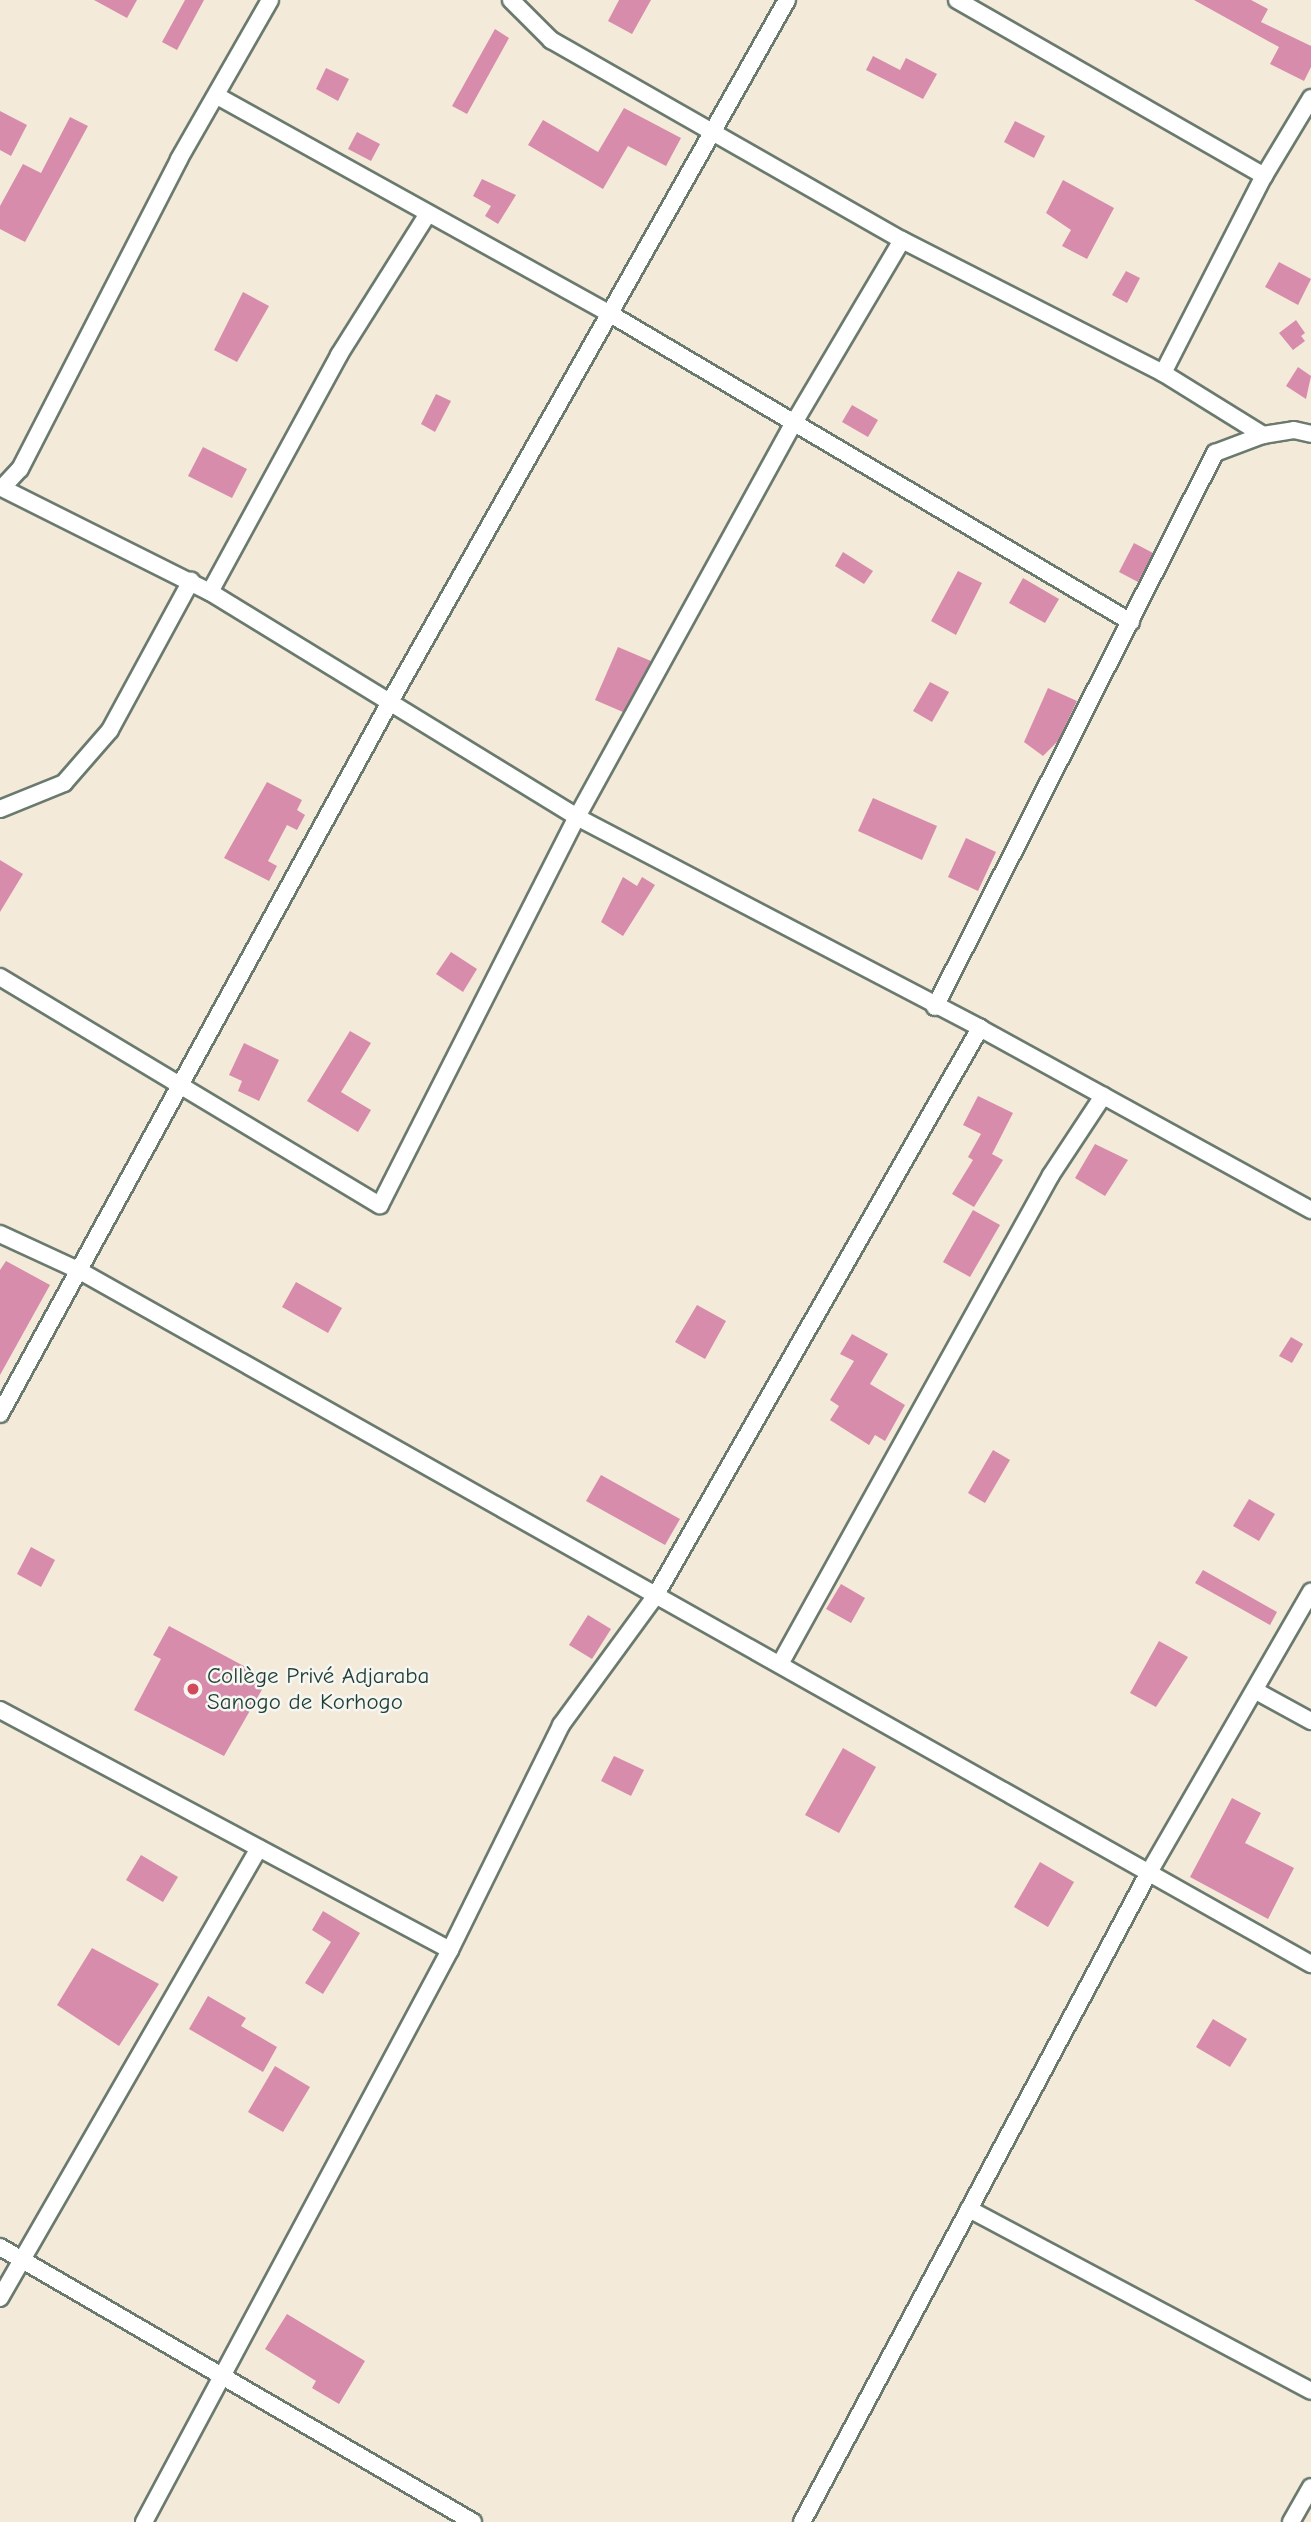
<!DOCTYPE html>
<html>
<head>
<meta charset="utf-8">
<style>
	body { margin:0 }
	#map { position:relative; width:1311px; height:2522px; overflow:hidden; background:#f4ead9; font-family:"Comic Neue",sans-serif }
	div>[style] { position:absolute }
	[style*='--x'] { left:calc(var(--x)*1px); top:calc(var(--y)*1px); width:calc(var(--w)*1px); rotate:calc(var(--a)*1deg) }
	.building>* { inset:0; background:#d78cab }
	.roads { filter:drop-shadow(2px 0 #6a7a6e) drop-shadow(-2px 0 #6a7a6e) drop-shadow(0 2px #6a7a6e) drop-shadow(0 -2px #6a7a6e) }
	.street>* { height:16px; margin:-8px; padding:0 8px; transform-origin:8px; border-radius:8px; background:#fff }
	.dots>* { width:19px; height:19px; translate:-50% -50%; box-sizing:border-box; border:4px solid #f6f6f2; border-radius:50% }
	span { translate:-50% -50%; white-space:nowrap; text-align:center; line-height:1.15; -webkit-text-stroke:5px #f6f6f2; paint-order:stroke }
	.poi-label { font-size:23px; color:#1f3d34 }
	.left { translate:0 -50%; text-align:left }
</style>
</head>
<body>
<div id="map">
	<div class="building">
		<div style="clip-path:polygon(94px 0,137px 0,127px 18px)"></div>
		<div style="clip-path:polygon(185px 0,204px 0,177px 50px,162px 42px)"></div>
		<div style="clip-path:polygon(619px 0,651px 0,632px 34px,608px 21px)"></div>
		<div style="clip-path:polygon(1194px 0,1251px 0,1268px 9px,1261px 22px,1311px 46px,1311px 67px,1304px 81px,1270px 64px,1279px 47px)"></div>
		<div style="clip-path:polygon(495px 29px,509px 38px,467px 114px,452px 106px)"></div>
		<div style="clip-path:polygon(873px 56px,900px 70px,906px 58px,937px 74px,923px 99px,866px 70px)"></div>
		<div style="clip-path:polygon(326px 68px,349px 79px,338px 101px,316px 89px)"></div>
		<div style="clip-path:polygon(624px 108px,681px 138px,666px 166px,628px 146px,603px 189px,528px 145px,543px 120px,598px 152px)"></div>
		<div style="clip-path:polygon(0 111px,27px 125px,11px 156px,0 150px)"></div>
		<div style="clip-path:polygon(70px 117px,88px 126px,25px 242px,0 229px,0 206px,23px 164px,41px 173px)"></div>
		<div style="clip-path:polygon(1015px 121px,1045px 136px,1034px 158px,1004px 142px)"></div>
		<div style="clip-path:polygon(357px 132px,380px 144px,371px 161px,348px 149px)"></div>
		<div style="clip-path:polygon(482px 179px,516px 195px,498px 224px,485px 216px,491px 206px,473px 196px)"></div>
		<div style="clip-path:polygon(1063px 180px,1114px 208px,1087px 259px,1062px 246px,1071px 230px,1046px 213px)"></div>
		<div style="clip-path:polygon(1279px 262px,1311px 279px,1298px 305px,1265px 287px)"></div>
		<div style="clip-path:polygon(1126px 271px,1140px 278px,1127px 303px,1112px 295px)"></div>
		<div style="clip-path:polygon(243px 292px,269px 306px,237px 362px,214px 350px)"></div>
		<div style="clip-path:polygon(1296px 320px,1305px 333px,1301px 336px,1305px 341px,1293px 350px,1279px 333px)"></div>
		<div style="clip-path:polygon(1298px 367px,1311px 376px,1306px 399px,1286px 386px)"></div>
		<div style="clip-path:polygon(436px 394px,451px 401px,435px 432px,421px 424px)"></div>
		<div style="clip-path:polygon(852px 405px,878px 420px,868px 437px,842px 422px)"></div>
		<div style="clip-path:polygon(203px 447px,247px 469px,232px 498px,188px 476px)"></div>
		<div style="clip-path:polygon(1134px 543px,1153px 553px,1138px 582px,1119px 572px)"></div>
		<div style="clip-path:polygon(843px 552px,873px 571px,864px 584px,835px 566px)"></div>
		<div style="clip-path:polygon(958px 571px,982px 583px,956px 635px,931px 621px)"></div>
		<div style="clip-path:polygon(1023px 578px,1059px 599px,1045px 623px,1009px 603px)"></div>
		<div style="clip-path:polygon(618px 647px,651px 661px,623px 712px,595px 700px)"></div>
		<div style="clip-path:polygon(930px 682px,949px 692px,932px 722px,913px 711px)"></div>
		<div style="clip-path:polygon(1048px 688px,1077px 701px,1058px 741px,1043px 756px,1024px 742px)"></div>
		<div style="clip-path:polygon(267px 782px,302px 800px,297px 810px,305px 815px,297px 830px,287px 825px,268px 861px,277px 866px,269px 881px,224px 858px)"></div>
		<div style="clip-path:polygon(873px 798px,937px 826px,922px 860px,858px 831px)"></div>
		<div style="clip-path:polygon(966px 838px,996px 852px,978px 891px,948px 877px)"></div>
		<div style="clip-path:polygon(0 860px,23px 874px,0 912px)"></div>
		<div style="clip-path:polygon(623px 877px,637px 886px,642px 877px,655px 885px,623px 936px,601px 922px)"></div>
		<div style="clip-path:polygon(451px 952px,477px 969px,463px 992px,436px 974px)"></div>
		<div style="clip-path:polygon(350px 1031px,371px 1043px,341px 1092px,371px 1110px,358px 1132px,307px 1101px)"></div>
		<div style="clip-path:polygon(244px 1043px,279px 1060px,259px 1101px,238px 1091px,242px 1081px,229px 1075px)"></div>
		<div style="clip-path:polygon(978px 1096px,1013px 1113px,992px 1154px,1003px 1160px,974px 1207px,952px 1194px,973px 1160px,968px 1157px,981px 1134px,963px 1125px)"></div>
		<div style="clip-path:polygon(1095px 1144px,1128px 1160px,1105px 1196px,1075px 1178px)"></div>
		<div style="clip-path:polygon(973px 1210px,1000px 1225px,970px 1277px,943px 1262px)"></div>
		<div style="clip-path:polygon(6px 1261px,50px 1285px,0 1375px,0 1270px)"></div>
		<div style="clip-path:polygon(296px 1282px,342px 1308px,328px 1333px,282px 1307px)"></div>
		<div style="clip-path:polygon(697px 1305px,726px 1321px,705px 1359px,675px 1342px)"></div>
		<div style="clip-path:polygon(852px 1334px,888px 1354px,870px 1384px,905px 1405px,885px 1441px,875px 1435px,869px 1445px,830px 1420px,839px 1406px,830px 1400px,854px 1361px,840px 1354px)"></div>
		<div style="clip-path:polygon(1291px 1337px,1303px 1344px,1292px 1363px,1279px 1356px)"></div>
		<div style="clip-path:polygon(993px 1450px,1010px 1460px,985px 1503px,968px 1493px)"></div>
		<div style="clip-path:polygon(601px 1475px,680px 1519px,665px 1545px,586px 1501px)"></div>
		<div style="clip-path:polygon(1249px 1499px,1275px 1514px,1259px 1541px,1233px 1526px)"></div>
		<div style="clip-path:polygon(31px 1547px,55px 1560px,41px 1587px,17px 1574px)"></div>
		<div style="clip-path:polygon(1203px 1570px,1277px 1612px,1270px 1625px,1195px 1583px)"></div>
		<div style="clip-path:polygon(841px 1584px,865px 1598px,851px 1623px,826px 1609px)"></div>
		<div style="clip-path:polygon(588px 1615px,611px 1629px,592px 1659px,569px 1645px)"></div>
		<div style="clip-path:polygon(169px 1626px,268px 1679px,224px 1756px,134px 1710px,161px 1659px,153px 1655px)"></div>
		<div style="clip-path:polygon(1159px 1641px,1188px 1657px,1156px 1707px,1130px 1693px)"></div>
		<div style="clip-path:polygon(843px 1748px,876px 1767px,839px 1833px,805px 1815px)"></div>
		<div style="clip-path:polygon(614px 1756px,644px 1770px,631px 1796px,601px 1781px)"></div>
		<div style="clip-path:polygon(1232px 1798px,1261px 1813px,1245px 1843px,1294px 1868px,1268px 1919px,1190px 1877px)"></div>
		<div style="clip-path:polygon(141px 1855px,178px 1877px,163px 1902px,126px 1880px)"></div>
		<div style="clip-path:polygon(1040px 1862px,1074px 1882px,1048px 1927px,1014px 1907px)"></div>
		<div style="clip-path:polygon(323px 1911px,360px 1933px,323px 1994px,305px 1983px,331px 1942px,312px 1930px)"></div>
		<div style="clip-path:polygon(92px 1948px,159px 1984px,119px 2046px,57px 2005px)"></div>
		<div style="clip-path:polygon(208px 1996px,246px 2018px,241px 2026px,277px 2047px,263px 2072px,189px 2029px)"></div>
		<div style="clip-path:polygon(1213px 2019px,1247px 2039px,1230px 2067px,1196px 2047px)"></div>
		<div style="clip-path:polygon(275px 2066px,310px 2087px,283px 2132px,248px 2112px)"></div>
		<div style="clip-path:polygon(287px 2314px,365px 2361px,339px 2404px,312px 2388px,316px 2381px,265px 2349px)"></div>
	</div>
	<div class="roads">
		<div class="street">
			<div style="--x:511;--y:0;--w:57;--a:45"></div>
			<div style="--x:551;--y:40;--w:404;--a:29.7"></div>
			<div style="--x:902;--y:240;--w:293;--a:27"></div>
			<div style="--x:1163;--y:373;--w:118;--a:31.8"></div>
			<div style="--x:957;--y:0;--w:354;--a:29.8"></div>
			<div style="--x:217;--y:96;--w:452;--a:29"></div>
			<div style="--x:612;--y:315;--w:603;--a:30.61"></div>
			<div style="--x:1163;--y:373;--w:221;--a:-62.9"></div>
			<div style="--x:1264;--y:176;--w:91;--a:-58.9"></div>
			<div style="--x:0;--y:487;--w:235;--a:26.6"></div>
			<div style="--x:210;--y:592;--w:430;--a:31.5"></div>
			<div style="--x:577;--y:817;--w:455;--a:27.6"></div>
			<div style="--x:980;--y:1028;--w:378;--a:28.8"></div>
			<div style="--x:2;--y:488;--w:26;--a:-47"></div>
			<div style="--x:20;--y:469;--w:348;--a:-62.8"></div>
			<div style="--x:179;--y:159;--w:183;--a:-60.2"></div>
			<div style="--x:210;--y:592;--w:270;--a:-61.4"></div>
			<div style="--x:339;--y:355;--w:165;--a:-57.8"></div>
			<div style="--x:0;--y:809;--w:69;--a:-22.1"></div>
			<div style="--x:64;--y:783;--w:70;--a:-49"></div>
			<div style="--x:110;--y:730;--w:170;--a:-61.5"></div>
			<div style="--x:0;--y:977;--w:443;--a:31"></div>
			<div style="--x:380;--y:1205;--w:435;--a:-63.1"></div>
			<div style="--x:577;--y:817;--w:452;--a:-61.2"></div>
			<div style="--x:795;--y:421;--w:210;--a:-59.4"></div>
			<div style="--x:935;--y:1007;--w:621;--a:-63.19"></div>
			<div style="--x:1215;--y:453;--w:51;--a:-20.6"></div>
			<div style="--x:1263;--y:435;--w:31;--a:-9"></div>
			<div style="--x:1294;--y:430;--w:17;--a:13"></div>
			<div style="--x:0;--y:1234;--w:88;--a:24.8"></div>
			<div style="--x:80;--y:1271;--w:1413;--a:29.38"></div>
			<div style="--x:0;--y:1414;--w:814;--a:-61.29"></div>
			<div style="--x:391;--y:700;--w:804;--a:-60.5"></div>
			<div style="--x:780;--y:1664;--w:559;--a:-61.01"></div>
			<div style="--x:1051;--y:1175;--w:95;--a:-56.6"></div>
			<div style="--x:1256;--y:1691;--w:63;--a:28.6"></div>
			<div style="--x:0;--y:1710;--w:510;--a:28.07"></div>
			<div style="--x:969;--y:2209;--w:387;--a:28"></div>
			<div style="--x:0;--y:2247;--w:547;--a:30.17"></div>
			<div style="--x:0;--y:2298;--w:519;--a:-60.08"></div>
			<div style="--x:144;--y:2522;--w:649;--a:-61.85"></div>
			<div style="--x:450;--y:1950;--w:251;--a:-63.7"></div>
			<div style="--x:561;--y:1725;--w:157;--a:-53.8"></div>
			<div style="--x:654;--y:1598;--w:657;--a:-60.23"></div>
			<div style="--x:802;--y:2522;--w:735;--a:-61.9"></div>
			<div style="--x:1148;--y:1874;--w:326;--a:-60"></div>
			<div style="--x:1291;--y:2522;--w:40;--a:-60.3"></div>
		</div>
	</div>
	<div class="dots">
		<div style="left:193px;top:1689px;background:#d1495b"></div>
	</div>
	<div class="poi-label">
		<span class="left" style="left:207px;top:1689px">Collège Privé Adjaraba<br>Sanogo de Korhogo</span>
	</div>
</div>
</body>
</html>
